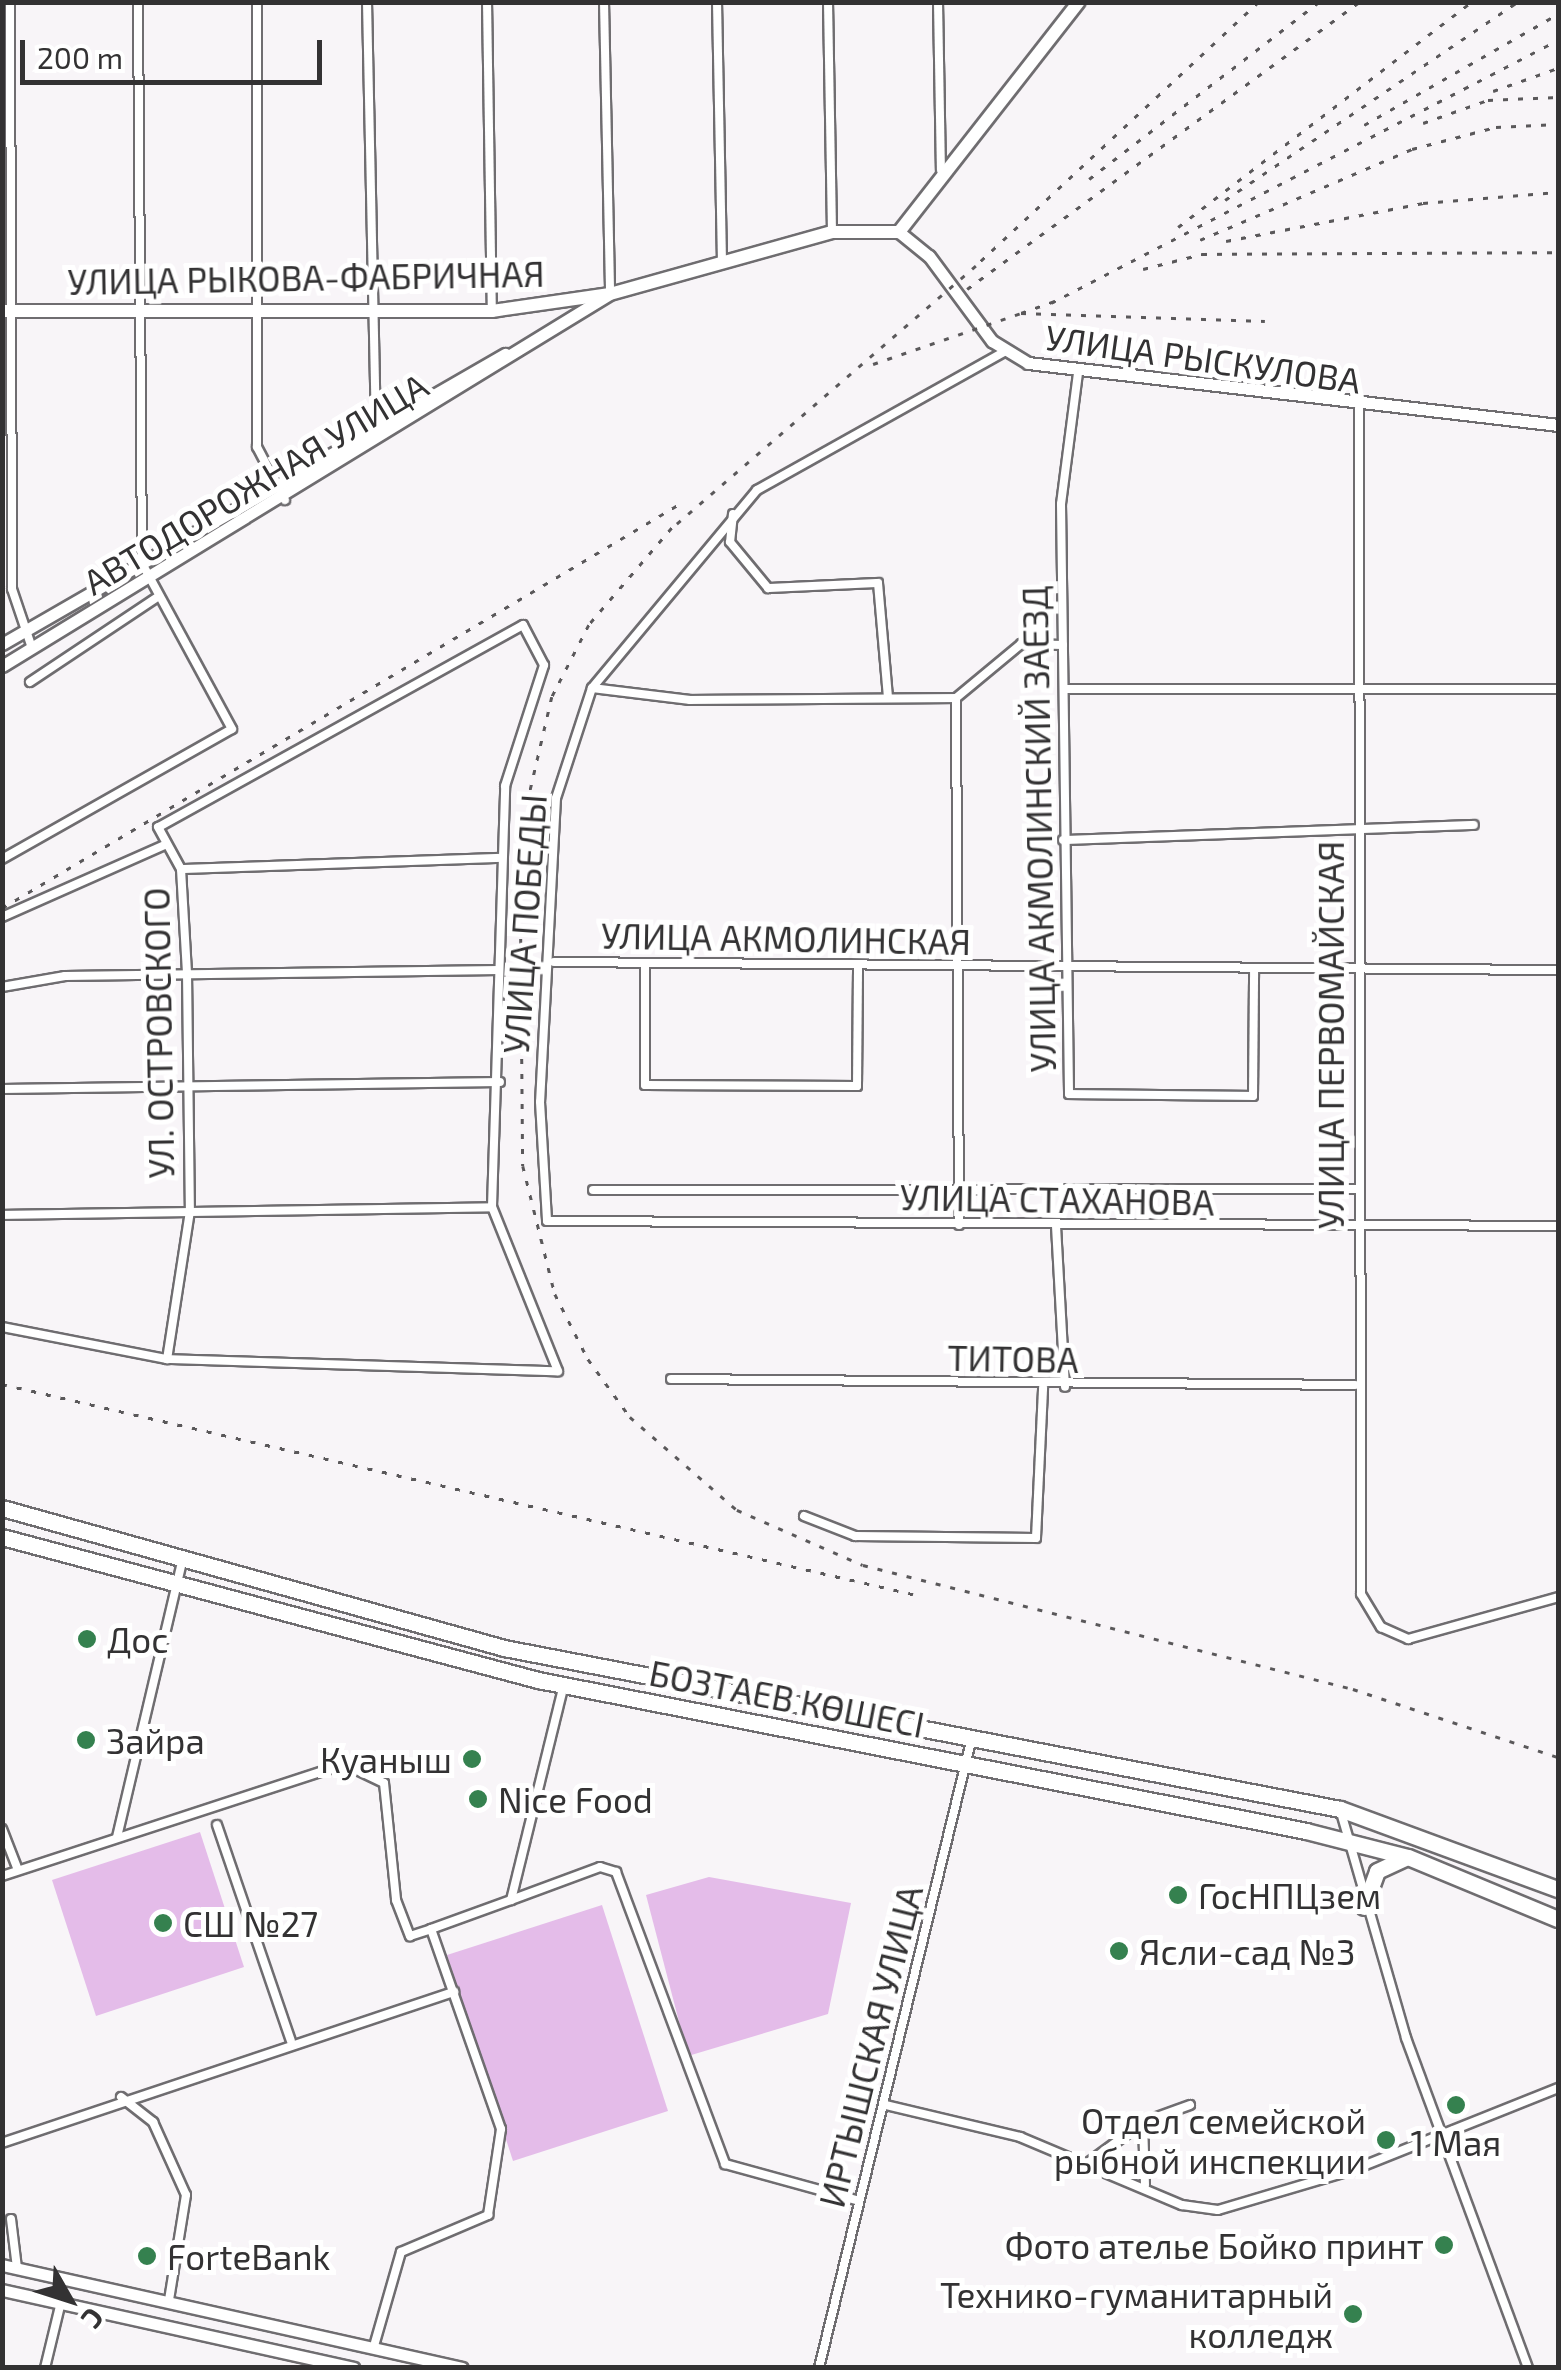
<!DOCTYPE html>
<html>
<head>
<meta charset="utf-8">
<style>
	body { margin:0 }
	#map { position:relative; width:1561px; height:2370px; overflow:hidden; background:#f8f5f8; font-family:"Exo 2",sans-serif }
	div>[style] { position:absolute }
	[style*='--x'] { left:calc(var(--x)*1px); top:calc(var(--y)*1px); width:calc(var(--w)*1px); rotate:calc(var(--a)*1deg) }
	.green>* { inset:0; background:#e4bce9 }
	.roads { filter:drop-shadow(2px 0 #6f6d70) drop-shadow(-2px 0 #6f6d70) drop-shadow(0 2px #6f6d70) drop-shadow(0 -2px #6f6d70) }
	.street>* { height:8px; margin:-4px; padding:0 4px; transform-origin:4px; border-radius:4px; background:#fff }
	.secondary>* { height:11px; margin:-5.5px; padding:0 5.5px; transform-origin:5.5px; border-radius:5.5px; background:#fff }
	.primary>* { height:12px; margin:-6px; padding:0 6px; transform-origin:6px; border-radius:6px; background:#fff }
	.highway>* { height:15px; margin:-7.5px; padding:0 7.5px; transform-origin:7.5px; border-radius:7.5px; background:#fff }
	.rail>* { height:2.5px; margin-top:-1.25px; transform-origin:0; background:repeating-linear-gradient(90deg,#5a585a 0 5px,transparent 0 15px) }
	.dots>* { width:28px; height:28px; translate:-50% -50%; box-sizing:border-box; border:5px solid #fff; border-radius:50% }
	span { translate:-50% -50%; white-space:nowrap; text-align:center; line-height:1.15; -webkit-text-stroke:10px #fff; paint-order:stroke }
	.street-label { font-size:35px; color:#333233 }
	.poi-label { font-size:35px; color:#333233 }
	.left { translate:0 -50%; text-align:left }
	.right { translate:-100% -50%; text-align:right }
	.frame { position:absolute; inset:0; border:5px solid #333233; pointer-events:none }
	.north { position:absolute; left:20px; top:2250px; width:100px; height:100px; -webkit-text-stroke:8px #fff; paint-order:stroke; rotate:129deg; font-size:28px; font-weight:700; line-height:40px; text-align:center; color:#333233 }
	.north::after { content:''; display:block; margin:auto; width:35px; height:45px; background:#333233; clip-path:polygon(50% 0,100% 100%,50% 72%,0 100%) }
	.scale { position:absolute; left:20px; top:40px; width:302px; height:45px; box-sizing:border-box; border:5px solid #333233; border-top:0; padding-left:12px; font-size:30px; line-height:35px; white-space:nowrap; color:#333233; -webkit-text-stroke:8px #fff; paint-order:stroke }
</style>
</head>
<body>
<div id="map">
	<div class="green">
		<div style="clip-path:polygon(200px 1832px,244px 1967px,96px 2016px,52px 1880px)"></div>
		<div style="clip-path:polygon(709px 1877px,851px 1903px,828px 2014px,688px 2056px,646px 1895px)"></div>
		<div style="clip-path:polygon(602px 1905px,668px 2111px,513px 2161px,447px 1955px)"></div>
	</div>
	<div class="roads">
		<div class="street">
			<div style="--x:10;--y:2;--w:587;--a:89.8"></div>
			<div style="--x:12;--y:589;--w:62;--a:71.3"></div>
			<div style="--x:257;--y:2;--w:445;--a:90"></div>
			<div style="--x:257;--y:447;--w:60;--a:62.2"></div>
			<div style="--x:367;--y:2;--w:421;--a:88.8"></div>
			<div style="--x:487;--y:2;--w:309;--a:89.1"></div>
			<div style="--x:604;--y:2;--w:292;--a:88.8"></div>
			<div style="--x:717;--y:2;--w:260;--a:88.9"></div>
			<div style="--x:828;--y:2;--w:230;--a:89"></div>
			<div style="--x:938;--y:2;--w:168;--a:89"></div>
			<div style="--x:1004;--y:352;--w:283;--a:150.8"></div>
			<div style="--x:757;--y:490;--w:258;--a:129.8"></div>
			<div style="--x:592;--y:688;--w:116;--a:108.1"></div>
			<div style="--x:556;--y:798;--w:304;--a:93"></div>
			<div style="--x:540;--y:1102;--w:119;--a:86.6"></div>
			<div style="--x:547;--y:1221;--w:1011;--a:0.28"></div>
			<div style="--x:1078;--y:373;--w:132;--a:97.4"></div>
			<div style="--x:1061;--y:504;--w:590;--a:89.22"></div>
			<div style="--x:1069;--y:1094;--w:184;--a:0.6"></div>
			<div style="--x:1253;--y:1096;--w:127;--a:-89.5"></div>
			<div style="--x:1359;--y:408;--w:1186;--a:89.9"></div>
			<div style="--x:1361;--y:1594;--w:39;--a:59"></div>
			<div style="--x:1381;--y:1627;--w:30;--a:24"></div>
			<div style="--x:1408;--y:1639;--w:156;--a:-15.6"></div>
			<div style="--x:733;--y:514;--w:28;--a:96"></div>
			<div style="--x:730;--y:542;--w:60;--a:50.4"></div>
			<div style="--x:768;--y:588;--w:110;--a:-2.6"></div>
			<div style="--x:878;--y:583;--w:114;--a:85"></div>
			<div style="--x:30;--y:682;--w:151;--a:-33.7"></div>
			<div style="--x:592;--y:688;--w:99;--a:7"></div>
			<div style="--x:690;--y:700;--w:266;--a:-0.4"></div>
			<div style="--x:956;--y:698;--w:85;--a:-39.7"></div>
			<div style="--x:1021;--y:644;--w:42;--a:1.4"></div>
			<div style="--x:1064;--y:689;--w:494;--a:0"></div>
			<div style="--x:956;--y:698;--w:527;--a:89.67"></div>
			<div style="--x:1063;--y:840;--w:411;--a:-2.1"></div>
			<div style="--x:2;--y:859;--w:264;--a:-29.5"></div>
			<div style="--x:232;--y:729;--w:189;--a:-118.5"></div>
			<div style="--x:142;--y:563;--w:561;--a:-90.41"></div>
			<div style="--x:181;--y:869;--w:318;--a:-2"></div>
			<div style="--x:2;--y:917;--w:180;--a:-23.9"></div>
			<div style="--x:554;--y:962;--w:1004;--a:0.46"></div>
			<div style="--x:645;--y:967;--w:118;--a:90"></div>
			<div style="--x:645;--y:1085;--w:212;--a:0.3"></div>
			<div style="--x:857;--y:1086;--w:118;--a:-89.5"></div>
			<div style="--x:2;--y:987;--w:64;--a:-9.9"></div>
			<div style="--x:65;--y:976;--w:434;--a:-0.8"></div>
			<div style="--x:2;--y:1089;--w:498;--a:-0.8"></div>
			<div style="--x:593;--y:1190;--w:767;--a:-0.07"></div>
			<div style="--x:2;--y:1215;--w:490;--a:-0.9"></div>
			<div style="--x:1056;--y:1226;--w:161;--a:86.8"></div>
			<div style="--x:2;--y:1327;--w:168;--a:11"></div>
			<div style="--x:167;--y:1359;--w:391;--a:1.8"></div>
			<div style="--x:558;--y:1371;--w:177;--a:-111.9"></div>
			<div style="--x:492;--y:1207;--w:421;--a:-88.2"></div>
			<div style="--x:505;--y:786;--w:127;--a:-72.1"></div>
			<div style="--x:544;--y:665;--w:45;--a:-117.7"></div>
			<div style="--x:523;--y:625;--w:417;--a:151"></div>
			<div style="--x:158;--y:827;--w:48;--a:61.3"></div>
			<div style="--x:181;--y:869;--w:104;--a:86.7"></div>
			<div style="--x:187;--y:973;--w:238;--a:89.3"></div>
			<div style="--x:190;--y:1211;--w:150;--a:98.8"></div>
			<div style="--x:671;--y:1379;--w:684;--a:0.5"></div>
			<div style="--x:804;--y:1516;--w:55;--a:21.4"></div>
			<div style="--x:855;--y:1536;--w:181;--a:0.6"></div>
			<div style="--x:1036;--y:1538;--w:151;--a:-87.3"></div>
			<div style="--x:1340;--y:1809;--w:238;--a:73.9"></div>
			<div style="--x:1406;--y:2038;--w:352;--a:69.7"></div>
			<div style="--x:217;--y:1825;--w:228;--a:71.1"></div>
			<div style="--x:2;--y:1829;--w:44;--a:68.7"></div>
			<div style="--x:117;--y:1837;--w:282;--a:-76.7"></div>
			<div style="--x:2;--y:1876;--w:360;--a:-18.1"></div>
			<div style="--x:344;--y:1764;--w:44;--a:25.4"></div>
			<div style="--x:384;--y:1783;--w:118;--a:84.1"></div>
			<div style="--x:396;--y:1900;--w:39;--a:69"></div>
			<div style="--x:410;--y:1936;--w:22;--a:-18"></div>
			<div style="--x:511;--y:1900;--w:95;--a:-20.3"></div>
			<div style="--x:600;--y:1867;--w:17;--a:17"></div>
			<div style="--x:616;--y:1872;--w:312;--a:69.5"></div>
			<div style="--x:725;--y:2164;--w:139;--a:15.4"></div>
			<div style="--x:121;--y:2097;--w:41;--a:38"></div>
			<div style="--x:153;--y:2122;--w:80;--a:65.7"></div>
			<div style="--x:186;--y:2195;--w:106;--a:99.2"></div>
			<div style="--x:886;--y:2105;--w:138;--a:13.4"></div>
			<div style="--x:1020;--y:2137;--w:176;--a:22.8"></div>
			<div style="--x:1182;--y:2205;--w:36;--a:8"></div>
			<div style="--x:1218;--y:2210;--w:141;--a:-16.5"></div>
			<div style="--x:1353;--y:2170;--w:221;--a:-21.8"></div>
			<div style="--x:2;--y:2143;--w:477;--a:-18.5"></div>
			<div style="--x:1085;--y:2165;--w:71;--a:-36.4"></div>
			<div style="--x:1145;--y:2185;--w:63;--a:-91.8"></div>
			<div style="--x:1143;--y:2122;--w:50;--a:-19.9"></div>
			<div style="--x:11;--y:2219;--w:49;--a:83"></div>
			<div style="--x:374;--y:2346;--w:98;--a:-74"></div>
			<div style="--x:401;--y:2252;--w:95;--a:-23"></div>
			<div style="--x:488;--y:2215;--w:87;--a:-81.4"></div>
			<div style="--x:501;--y:2129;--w:212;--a:-109.3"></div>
			<div style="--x:431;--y:1929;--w:85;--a:-19.9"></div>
			<div style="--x:511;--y:1900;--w:221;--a:-76.2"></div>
			<div style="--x:45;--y:2368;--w:68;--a:-76.4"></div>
			<div style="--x:819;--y:2368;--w:649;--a:-76.37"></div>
		</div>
		<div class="secondary">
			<div style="--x:899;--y:232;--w:38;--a:39"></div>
			<div style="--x:929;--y:256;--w:106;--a:53.5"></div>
			<div style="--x:992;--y:341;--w:42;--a:31.4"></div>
			<div style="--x:1028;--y:363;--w:534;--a:6.67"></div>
			<div style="--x:2;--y:644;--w:581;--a:-29.97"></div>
			<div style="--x:2;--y:666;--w:711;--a:-31.48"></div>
			<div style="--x:2;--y:2265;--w:471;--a:12.6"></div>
			<div style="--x:2;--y:2290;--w:360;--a:12.5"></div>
		</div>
		<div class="primary">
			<div style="--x:2;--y:311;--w:490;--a:0"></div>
			<div style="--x:492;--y:311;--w:119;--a:-8.2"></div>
			<div style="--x:610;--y:294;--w:230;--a:-15.6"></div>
			<div style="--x:832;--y:232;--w:67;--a:0"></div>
			<div style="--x:899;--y:232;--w:292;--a:-52"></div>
		</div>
		<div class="highway">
			<div style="--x:2;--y:1508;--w:521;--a:15.58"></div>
			<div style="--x:504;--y:1648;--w:851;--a:10.9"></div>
			<div style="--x:1340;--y:1809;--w:232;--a:20.2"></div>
			<div style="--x:2;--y:1537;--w:555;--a:14.94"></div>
			<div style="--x:538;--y:1680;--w:783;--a:11.12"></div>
			<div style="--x:1306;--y:1831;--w:105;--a:14.3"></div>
			<div style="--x:1408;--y:1857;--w:162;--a:22.5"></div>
			<div style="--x:1364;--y:1907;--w:38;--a:-70"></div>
			<div style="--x:1377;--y:1871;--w:31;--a:-25"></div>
		</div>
	</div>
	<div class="rail">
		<div style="--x:1259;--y:2;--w:387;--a:137"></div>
		<div style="--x:976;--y:266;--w:401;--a:139.2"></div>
		<div style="--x:672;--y:528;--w:128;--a:130.6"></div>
		<div style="--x:589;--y:625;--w:81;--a:117.2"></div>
		<div style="--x:552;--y:697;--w:141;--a:103.1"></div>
		<div style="--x:520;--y:834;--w:332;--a:89.5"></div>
		<div style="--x:523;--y:1166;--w:132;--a:76"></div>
		<div style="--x:555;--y:1294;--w:73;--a:63.1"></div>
		<div style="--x:588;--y:1359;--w:72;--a:54.1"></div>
		<div style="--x:630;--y:1417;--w:142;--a:41"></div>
		<div style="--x:737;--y:1510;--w:137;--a:23.6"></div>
		<div style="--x:863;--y:1565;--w:505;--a:14.2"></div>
		<div style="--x:1353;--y:1689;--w:216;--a:18.4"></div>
		<div style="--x:1493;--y:91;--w:69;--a:-19.5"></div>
		<div style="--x:1423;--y:123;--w:69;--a:-19.5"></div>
		<div style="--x:1488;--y:100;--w:70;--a:-2.5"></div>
		<div style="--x:1364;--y:125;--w:224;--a:-29.8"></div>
		<div style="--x:1089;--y:179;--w:290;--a:-37.6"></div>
		<div style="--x:1225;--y:200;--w:353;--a:-34.1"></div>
		<div style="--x:1178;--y:227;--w:369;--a:-37.5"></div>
		<div style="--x:1200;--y:240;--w:231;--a:-23.2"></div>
		<div style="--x:1412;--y:149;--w:87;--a:-14.7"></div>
		<div style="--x:1496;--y:127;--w:62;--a:-2.8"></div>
		<div style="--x:1226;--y:241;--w:201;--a:-10.9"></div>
		<div style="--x:1423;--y:203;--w:135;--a:-4.7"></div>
		<div style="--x:1143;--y:269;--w:61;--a:-14.3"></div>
		<div style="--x:1202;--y:254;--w:356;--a:-0.3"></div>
		<div style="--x:967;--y:289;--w:486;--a:-36.2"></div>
		<div style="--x:1051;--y:303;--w:571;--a:-27.42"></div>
		<div style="--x:1021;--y:313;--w:45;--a:-19.7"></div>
		<div style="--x:873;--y:364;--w:157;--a:-19"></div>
		<div style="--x:1021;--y:313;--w:244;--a:1.9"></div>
		<div style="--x:2;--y:908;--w:791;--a:-30.81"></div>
		<div style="--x:2;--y:1384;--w:939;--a:12.99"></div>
	</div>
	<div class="dots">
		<div style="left:87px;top:1639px;background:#35814f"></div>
		<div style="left:86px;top:1740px;background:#35814f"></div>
		<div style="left:472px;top:1759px;background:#35814f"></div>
		<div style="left:478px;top:1799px;background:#35814f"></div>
		<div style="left:1178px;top:1895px;background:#35814f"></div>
		<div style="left:163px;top:1923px;background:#35814f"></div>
		<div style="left:1119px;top:1951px;background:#35814f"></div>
		<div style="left:1456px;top:2105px;background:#35814f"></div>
		<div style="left:1386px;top:2140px;background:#35814f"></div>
		<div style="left:1444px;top:2245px;background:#35814f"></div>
		<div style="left:147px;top:2256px;background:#35814f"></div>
		<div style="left:1353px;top:2314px;background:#35814f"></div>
	</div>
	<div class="street-label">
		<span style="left:306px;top:277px;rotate:-1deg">УЛИЦА РЫКОВА-ФАБРИЧНАЯ</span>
		<span style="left:1203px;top:358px;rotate:8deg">УЛИЦА РЫСКУЛОВА</span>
		<span style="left:255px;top:483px;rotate:-31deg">АВТОДОРОЖНАЯ УЛИЦА</span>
		<span style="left:1038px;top:829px;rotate:-91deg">УЛИЦА АКМОЛИНСКИЙ ЗАЕЗД</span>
		<span style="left:524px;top:924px;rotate:-86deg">УЛИЦА ПОБЕДЫ</span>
		<span style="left:786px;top:938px;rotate:1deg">УЛИЦА АКМОЛИНСКАЯ</span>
		<span style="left:158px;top:1033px;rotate:-91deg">УЛ. ОСТРОВСКОГО</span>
		<span style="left:1330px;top:1035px;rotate:-90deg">УЛИЦА ПЕРВОМАЙСКАЯ</span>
		<span style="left:1057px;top:1199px;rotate:1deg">УЛИЦА СТАХАНОВА</span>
		<span style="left:1013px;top:1358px;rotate:1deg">ТИТОВА</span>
		<span style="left:787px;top:1698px;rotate:11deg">БОЗТАЕВ КӨШЕСІ</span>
		<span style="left:870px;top:2046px;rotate:-76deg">ИРТЫШСКАЯ УЛИЦА</span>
	</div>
	<div class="poi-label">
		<span class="left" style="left:107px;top:1639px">Дос</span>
		<span class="left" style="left:106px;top:1740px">Зайра</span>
		<span class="right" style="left:452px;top:1759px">Куаныш</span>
		<span class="left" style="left:498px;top:1799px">Nice Food</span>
		<span class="left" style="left:1198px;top:1895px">ГосНПЦзем</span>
		<span class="left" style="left:183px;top:1923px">СШ №27</span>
		<span class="left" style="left:1139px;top:1951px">Ясли-сад №3</span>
		<span class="right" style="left:1366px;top:2140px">Отдел семейской<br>рыбной инспекции</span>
		<span style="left:1456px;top:2142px">1 Мая</span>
		<span class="right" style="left:1424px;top:2245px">Фото ателье Бойко принт</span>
		<span class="left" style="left:167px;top:2256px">ForteBank</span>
		<span class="right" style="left:1333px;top:2314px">Технико-гуманитарный<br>колледж</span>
	</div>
	<div class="frame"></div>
	<div class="north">С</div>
	<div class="scale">200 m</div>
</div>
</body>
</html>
